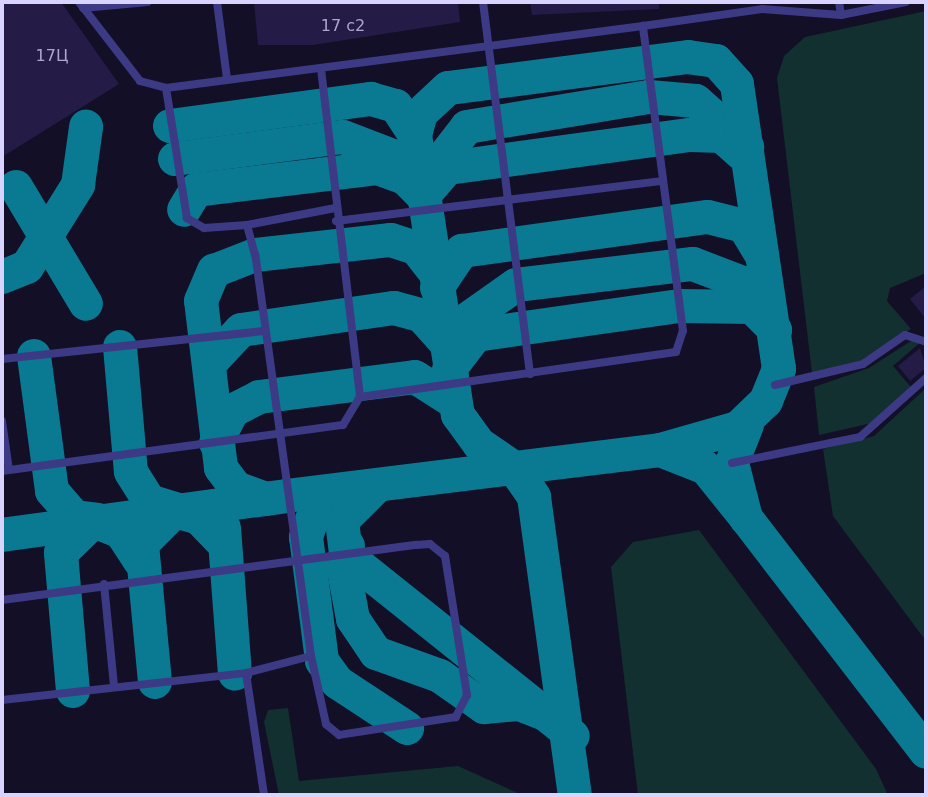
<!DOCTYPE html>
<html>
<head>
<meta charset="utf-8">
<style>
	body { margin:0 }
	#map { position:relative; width:928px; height:797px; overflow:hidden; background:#130f26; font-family:"DejaVu Sans",sans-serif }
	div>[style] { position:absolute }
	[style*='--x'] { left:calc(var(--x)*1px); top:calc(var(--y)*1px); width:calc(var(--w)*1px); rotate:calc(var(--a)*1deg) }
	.green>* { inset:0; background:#12302f }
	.taxiway>* { height:34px; margin:-17px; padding:0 17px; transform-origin:17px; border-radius:17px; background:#0a7a92 }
	.building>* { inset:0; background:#241b47 }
	.lane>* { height:8px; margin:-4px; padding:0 4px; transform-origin:4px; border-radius:4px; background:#3d3a85 }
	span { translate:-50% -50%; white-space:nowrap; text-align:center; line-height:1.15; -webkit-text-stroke:6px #130f26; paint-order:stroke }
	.number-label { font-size:16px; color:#aca6d1 }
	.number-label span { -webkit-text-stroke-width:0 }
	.frame { position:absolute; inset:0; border:4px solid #d9d4ff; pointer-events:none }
</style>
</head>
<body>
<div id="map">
	<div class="green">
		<div style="clip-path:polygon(926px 11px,926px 273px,890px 288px,887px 301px,911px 329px,863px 360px,812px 373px,777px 78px,784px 56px,805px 37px)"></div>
		<div style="clip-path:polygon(914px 339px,923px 340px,893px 366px,911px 387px,872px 423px,819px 435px,814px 387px,869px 368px)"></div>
		<div style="clip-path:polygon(926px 388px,926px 641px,833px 516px,823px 449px,874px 436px)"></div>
		<div style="clip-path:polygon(699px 530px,876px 769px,888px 795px,638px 795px,611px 567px,633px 542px)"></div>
		<div style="clip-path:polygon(288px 708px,299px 781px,458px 766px,522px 795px,279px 795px,264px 722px,268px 710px)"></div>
	</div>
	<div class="taxiway">
		<div style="--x:170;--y:126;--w:203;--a:-7.7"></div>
		<div style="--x:371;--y:99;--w:26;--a:16"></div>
		<div style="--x:396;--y:106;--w:35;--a:57"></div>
		<div style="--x:175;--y:159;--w:169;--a:-7.5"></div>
		<div style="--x:343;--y:137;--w:53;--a:20.8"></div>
		<div style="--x:393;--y:156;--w:50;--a:53.1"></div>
		<div style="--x:423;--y:196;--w:25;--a:-135"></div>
		<div style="--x:405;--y:178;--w:30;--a:-160"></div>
		<div style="--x:377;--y:168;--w:182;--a:173.1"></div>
		<div style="--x:196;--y:190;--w:23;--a:121"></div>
		<div style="--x:422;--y:185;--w:73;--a:-52.2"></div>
		<div style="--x:467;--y:127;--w:184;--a:-9.4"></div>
		<div style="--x:649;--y:97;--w:47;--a:4.9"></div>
		<div style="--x:696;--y:101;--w:69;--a:42"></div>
		<div style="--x:16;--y:187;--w:136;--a:59.1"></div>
		<div style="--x:425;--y:194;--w:35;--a:-49"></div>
		<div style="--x:448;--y:168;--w:244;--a:-7.8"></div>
		<div style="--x:690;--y:135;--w:32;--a:2"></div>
		<div style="--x:722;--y:136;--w:27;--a:42"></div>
		<div style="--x:693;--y:264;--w:53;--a:20.8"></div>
		<div style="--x:743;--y:283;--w:57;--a:55.8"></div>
		<div style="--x:775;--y:330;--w:33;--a:-135"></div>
		<div style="--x:752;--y:307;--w:73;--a:-179.2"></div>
		<div style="--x:679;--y:306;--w:205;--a:171.9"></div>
		<div style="--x:476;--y:335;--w:44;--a:127.6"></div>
		<div style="--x:449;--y:370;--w:52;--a:-71.9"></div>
		<div style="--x:465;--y:321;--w:62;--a:-35.2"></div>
		<div style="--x:516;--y:285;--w:178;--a:-6.8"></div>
		<div style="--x:2;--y:277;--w:27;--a:-22"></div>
		<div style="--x:27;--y:267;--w:97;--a:-58.1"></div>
		<div style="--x:78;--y:185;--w:59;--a:-82.1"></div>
		<div style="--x:437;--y:288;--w:45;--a:-56"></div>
		<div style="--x:462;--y:251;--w:248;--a:-7.9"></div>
		<div style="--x:708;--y:217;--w:37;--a:14"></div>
		<div style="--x:744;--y:226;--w:35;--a:59"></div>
		<div style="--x:120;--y:347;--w:125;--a:85"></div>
		<div style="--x:131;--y:472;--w:34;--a:58"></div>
		<div style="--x:149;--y:501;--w:30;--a:17"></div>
		<div style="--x:34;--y:356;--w:136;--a:82.4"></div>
		<div style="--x:52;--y:491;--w:35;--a:49"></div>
		<div style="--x:75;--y:517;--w:23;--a:7"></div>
		<div style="--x:215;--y:358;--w:38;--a:-47"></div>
		<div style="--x:241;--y:330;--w:155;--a:-8.2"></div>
		<div style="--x:394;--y:308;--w:28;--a:15"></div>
		<div style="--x:421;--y:315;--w:36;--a:48"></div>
		<div style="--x:216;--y:443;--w:36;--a:-63"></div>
		<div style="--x:232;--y:411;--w:30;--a:-27"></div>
		<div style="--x:259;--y:397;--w:157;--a:-7.3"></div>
		<div style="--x:415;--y:377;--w:45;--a:32.3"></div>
		<div style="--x:660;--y:450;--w:49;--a:21.4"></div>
		<div style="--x:706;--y:468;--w:64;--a:51.3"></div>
		<div style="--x:746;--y:518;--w:57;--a:-104.3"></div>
		<div style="--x:732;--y:463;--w:41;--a:-68.5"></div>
		<div style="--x:378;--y:485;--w:51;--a:135"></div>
		<div style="--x:342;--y:521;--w:34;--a:83"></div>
		<div style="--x:346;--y:555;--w:290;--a:38.6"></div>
		<div style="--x:346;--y:489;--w:36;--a:148"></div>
		<div style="--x:316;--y:508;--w:31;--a:109"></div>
		<div style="--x:306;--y:537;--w:125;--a:82.6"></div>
		<div style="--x:322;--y:661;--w:26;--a:54"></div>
		<div style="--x:337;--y:682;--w:84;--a:33.3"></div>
		<div style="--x:266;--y:499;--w:32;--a:-160"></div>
		<div style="--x:236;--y:488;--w:25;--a:-127"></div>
		<div style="--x:221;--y:468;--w:168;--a:-96.8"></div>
		<div style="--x:201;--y:301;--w:33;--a:-67"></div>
		<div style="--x:214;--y:271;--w:44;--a:-21.3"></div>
		<div style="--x:255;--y:255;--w:137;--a:-6.3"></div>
		<div style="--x:391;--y:240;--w:26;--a:18"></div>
		<div style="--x:416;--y:248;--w:29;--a:52"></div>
		<div style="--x:746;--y:518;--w:295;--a:52.4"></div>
		<div style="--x:224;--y:528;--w:146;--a:85.7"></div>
		<div style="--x:2;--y:535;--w:287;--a:-7.8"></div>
		<div style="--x:286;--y:496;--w:230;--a:-7"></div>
		<div style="--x:514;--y:468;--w:147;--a:-7"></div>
		<div style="--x:660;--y:450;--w:81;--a:-15.8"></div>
		<div style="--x:738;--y:428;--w:39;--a:-44"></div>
		<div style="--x:766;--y:401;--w:35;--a:-68"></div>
		<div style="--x:779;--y:369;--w:288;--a:-98.4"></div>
		<div style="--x:737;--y:84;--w:31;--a:-132"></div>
		<div style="--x:716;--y:61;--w:28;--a:-172"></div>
		<div style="--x:688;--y:57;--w:242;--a:172.6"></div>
		<div style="--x:448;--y:88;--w:37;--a:137"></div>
		<div style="--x:421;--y:113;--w:23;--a:105"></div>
		<div style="--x:415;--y:135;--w:283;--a:81.3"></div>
		<div style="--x:458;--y:415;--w:36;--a:54"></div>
		<div style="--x:479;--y:444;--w:42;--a:34.4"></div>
		<div style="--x:514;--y:468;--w:35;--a:55"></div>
		<div style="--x:534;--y:497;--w:301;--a:82.2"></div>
		<div style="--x:348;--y:546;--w:20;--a:105"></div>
		<div style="--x:343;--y:565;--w:55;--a:79.5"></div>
		<div style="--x:353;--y:619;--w:41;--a:55.9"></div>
		<div style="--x:376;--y:653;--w:68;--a:19.8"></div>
		<div style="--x:440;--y:676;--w:54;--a:35.2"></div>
		<div style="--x:484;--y:707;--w:35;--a:-5"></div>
		<div style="--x:519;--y:704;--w:26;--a:21"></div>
		<div style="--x:155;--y:682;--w:139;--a:-95.4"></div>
		<div style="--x:142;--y:544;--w:47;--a:-45"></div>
		<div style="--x:175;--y:511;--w:25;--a:16"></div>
		<div style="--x:199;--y:518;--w:30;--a:46"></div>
		<div style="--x:73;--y:691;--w:139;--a:-95"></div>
		<div style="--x:61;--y:553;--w:46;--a:-44.1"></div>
		<div style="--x:94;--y:521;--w:29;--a:22"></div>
		<div style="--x:121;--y:532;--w:35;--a:57"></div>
	</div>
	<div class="building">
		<div style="clip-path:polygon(2px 2px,61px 2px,119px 84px,2px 157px)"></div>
		<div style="clip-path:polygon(254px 2px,458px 2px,460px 22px,313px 45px,258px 45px)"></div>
		<div style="clip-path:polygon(530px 2px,659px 2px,659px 9px,532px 15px)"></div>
		<div style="clip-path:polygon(926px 286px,926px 319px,910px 299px)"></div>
		<div style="clip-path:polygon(920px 348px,926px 368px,910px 381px,898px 366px)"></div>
	</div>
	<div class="lane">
		<div style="--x:79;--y:2;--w:100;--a:52.3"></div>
		<div style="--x:140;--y:81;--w:27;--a:15"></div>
		<div style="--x:217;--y:2;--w:78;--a:82.6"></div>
		<div style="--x:483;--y:2;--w:375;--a:82.8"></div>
		<div style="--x:839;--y:2;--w:13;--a:81"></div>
		<div style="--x:83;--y:8;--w:65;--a:-5.3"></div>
		<div style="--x:321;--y:69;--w:330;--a:83.2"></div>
		<div style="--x:336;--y:221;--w:327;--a:-7"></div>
		<div style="--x:247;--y:225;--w:90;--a:-10.9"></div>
		<div style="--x:2;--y:359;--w:263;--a:-6.1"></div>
		<div style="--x:775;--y:385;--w:90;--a:-13.4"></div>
		<div style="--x:863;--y:364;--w:51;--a:-34.6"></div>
		<div style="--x:905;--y:335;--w:22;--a:18"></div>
		<div style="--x:2;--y:421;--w:49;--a:81.9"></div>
		<div style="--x:732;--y:463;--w:131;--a:-11.5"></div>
		<div style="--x:860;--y:437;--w:89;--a:-41.8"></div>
		<div style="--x:2;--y:471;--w:344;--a:-7.7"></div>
		<div style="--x:343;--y:425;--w:33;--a:-59"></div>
		<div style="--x:360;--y:397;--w:319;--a:-8.1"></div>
		<div style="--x:676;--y:352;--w:22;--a:-72"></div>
		<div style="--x:683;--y:331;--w:308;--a:-97.5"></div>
		<div style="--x:643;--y:26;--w:120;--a:-8.1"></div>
		<div style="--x:762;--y:9;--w:79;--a:4.3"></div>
		<div style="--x:841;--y:15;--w:66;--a:-11.3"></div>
		<div style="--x:104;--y:584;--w:102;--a:84.4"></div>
		<div style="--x:2;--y:600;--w:418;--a:-7.6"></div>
		<div style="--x:416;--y:545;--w:14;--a:-4"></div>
		<div style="--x:430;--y:544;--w:19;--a:39"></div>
		<div style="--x:445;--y:556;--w:141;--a:81"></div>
		<div style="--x:467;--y:695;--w:25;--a:117"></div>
		<div style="--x:456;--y:717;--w:118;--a:171.3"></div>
		<div style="--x:339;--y:735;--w:17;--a:-140"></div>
		<div style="--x:326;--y:724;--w:70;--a:-102.4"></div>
		<div style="--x:246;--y:673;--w:123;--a:81.6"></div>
		<div style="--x:2;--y:700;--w:245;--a:-6.3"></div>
		<div style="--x:246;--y:673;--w:67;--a:-14.7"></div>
		<div style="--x:311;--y:656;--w:405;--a:-97.9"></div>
		<div style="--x:255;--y:255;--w:31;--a:-105"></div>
		<div style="--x:247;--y:225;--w:43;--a:176"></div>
		<div style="--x:204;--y:228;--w:20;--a:-150"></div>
		<div style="--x:187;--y:218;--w:132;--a:-99.2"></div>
		<div style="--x:166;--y:88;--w:481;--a:-7.4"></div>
	</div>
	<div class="number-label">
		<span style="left:343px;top:26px">17 с2</span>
		<span style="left:52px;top:56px">17Ц</span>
	</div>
	<div class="frame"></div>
</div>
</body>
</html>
